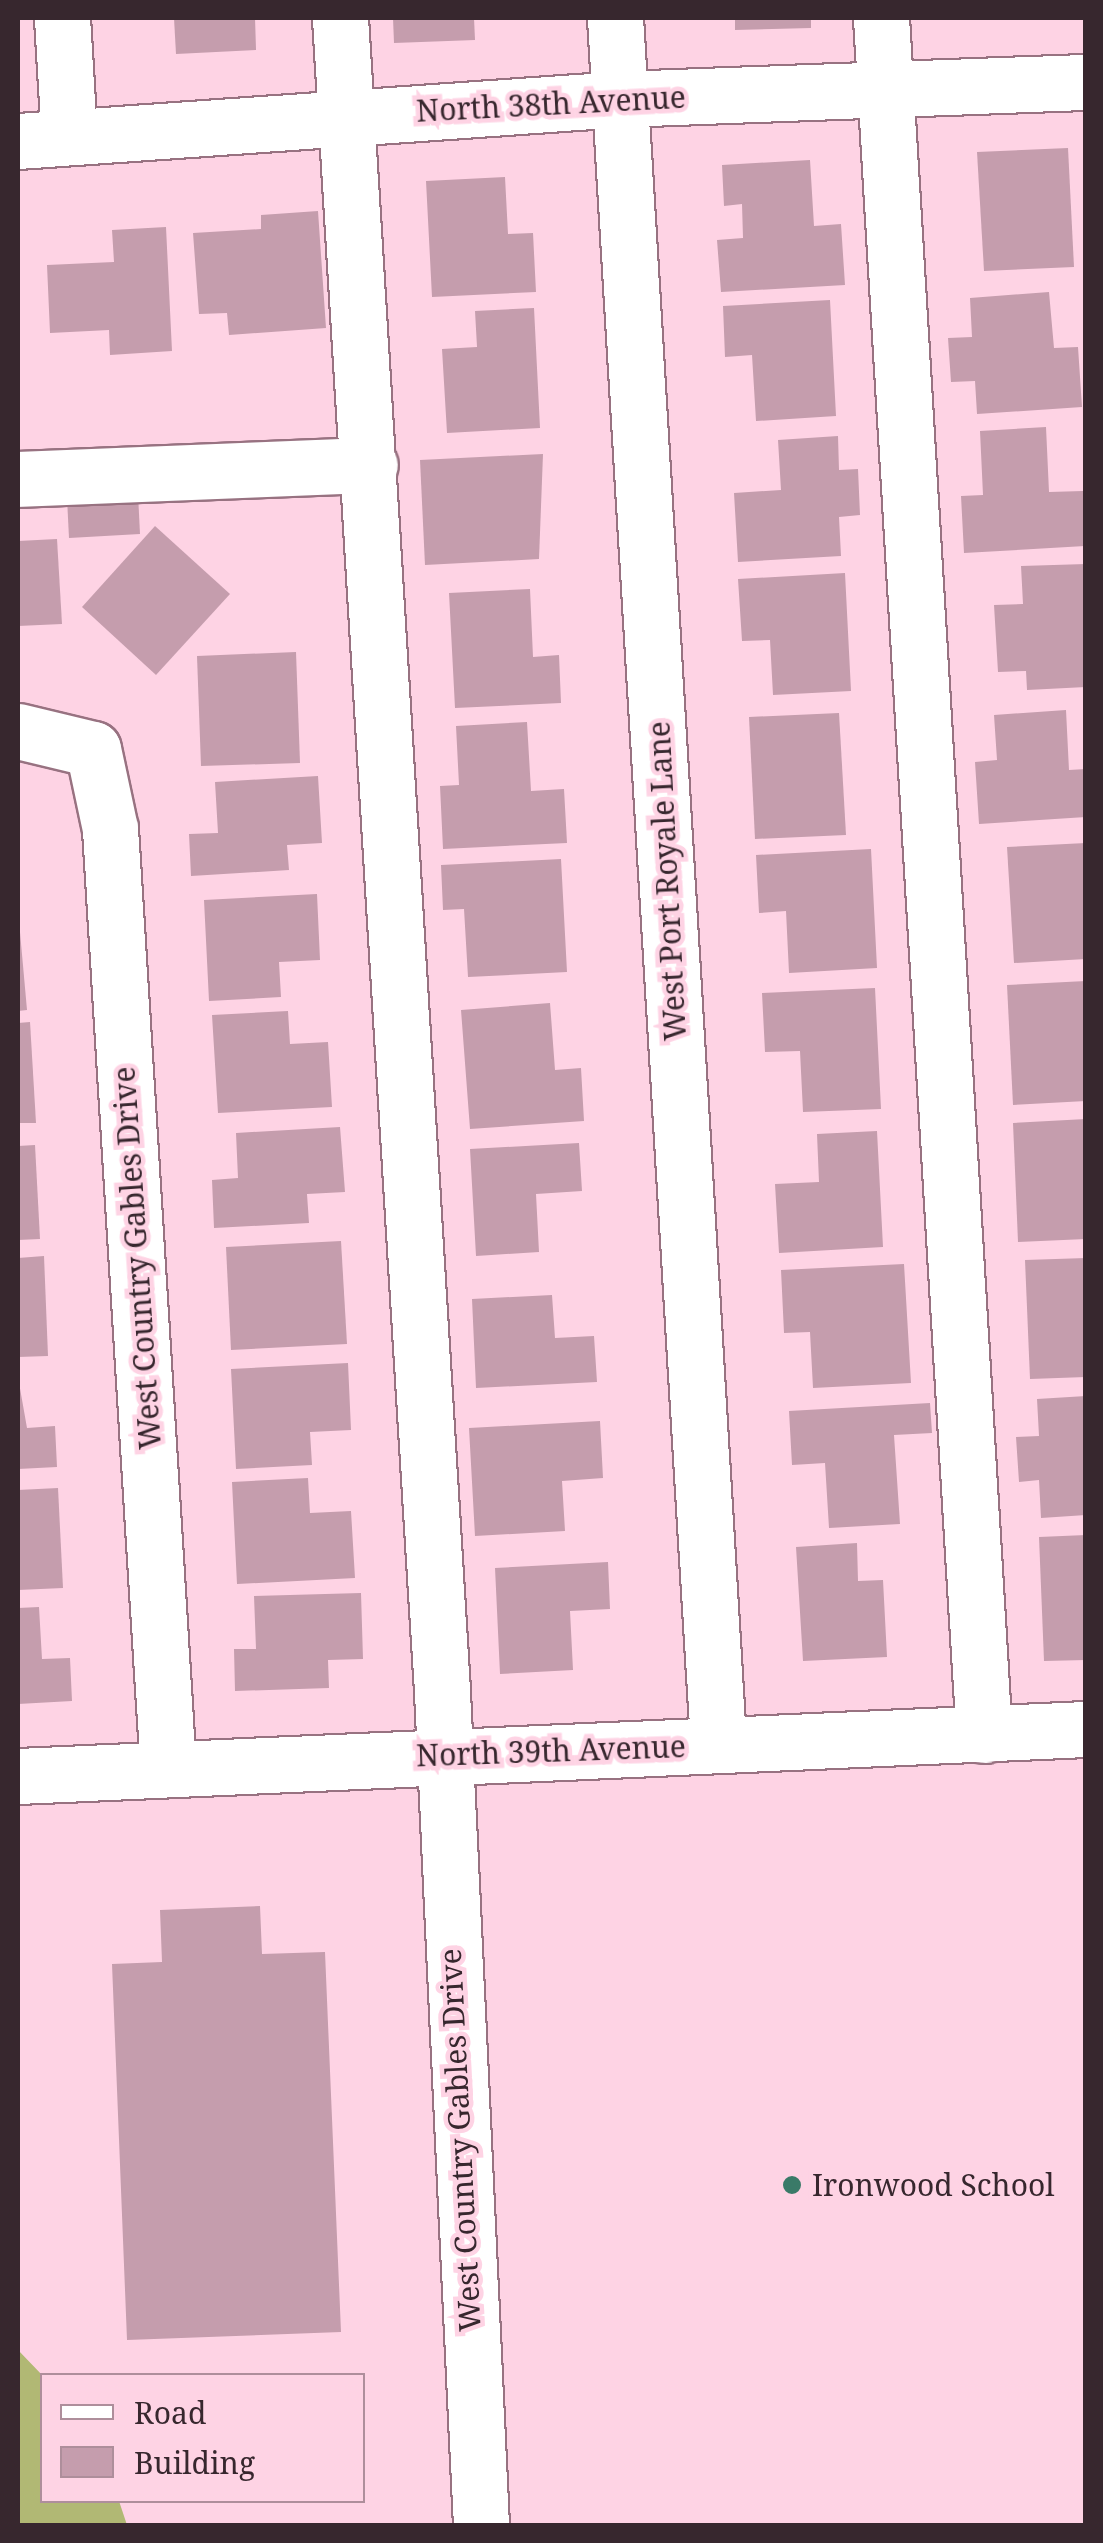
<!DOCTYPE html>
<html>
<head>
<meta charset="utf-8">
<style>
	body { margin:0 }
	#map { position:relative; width:1103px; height:2543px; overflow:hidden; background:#fed3e4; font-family:"Noto Serif",serif }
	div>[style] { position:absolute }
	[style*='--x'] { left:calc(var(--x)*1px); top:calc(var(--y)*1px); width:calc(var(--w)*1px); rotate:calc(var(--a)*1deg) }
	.green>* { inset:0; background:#b1b874 }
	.building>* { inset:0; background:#c59dad }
	.roads { filter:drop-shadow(2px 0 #987281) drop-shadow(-2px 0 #987281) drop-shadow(0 2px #987281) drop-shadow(0 -2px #987281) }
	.minor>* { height:55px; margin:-27.5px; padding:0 27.5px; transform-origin:27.5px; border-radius:27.5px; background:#fff }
	.dots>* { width:28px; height:28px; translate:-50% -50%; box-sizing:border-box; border:5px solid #fed3e4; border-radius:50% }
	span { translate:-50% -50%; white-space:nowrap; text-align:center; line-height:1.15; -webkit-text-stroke:9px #fed3e4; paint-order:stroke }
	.street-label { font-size:30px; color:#37272e }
	.poi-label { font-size:30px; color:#37272e }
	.left { translate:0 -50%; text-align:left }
	.frame { position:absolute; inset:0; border:20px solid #37272e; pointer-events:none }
	.legend { position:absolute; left:40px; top:2373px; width:325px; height:130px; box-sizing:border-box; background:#fed3e4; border:2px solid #ae8e9b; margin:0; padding:12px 18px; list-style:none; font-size:30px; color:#37272e }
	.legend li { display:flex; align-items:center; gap:20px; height:50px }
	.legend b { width:50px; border:2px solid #ae8e9b }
</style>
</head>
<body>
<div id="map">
	<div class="green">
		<div style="clip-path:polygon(18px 2350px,43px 2376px,42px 2500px,119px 2501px,127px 2525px,18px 2525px)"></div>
	</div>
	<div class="building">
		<div style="clip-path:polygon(174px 18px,255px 18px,256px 50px,176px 54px)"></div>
		<div style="clip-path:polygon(393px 18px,474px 18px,475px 40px,394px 43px)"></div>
		<div style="clip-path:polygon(735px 18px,811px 18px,811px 28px,735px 30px)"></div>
		<div style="clip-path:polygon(1068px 148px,1074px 267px,984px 271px,977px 152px)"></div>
		<div style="clip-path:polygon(810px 160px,814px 226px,841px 224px,845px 285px,721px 292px,717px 240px,743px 238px,742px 204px,724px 206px,722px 165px)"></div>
		<div style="clip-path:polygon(505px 177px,508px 234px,533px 233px,536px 292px,432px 297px,426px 181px)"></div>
		<div style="clip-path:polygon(318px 211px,326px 328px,229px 335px,227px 313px,199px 314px,193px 233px,261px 229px,261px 215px)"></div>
		<div style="clip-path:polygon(166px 227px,172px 351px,110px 355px,109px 330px,50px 333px,47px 265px,114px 262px,112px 230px)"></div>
		<div style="clip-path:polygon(1049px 292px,1054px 348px,1078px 347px,1082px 407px,977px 414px,975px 381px,951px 382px,948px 338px,972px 337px,970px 298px)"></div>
		<div style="clip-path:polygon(830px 300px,836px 416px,756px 421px,752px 355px,725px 357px,723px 306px)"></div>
		<div style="clip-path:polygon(534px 308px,540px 428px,447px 433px,442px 349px,477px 347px,475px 311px)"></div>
		<div style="clip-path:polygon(1046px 427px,1049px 492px,1083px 491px,1085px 546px,964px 553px,961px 496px,983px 495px,980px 431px)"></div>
		<div style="clip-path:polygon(838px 436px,839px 470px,858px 469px,860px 515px,839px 517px,841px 556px,738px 562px,734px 493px,781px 490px,778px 440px)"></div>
		<div style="clip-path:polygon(543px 454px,539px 559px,425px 565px,420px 460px)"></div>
		<div style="clip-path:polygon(138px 494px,140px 534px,69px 538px,67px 498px)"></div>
		<div style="clip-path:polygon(155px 526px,230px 594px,156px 675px,82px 607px)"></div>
		<div style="clip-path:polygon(57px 539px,62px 624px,18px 626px,18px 541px)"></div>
		<div style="clip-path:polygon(1086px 564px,1086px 687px,1027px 690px,1026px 671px,998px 672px,994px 605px,1023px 604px,1021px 566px)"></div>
		<div style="clip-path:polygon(845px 573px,851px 691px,773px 695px,770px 640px,742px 641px,738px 579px)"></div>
		<div style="clip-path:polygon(530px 589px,533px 657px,559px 655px,561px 703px,455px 708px,449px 593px)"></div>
		<div style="clip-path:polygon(296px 652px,300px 763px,201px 766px,197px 656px)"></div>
		<div style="clip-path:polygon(1066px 710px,1069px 770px,1086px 769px,1086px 817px,979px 824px,975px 762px,997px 760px,994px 715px)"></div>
		<div style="clip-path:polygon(839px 713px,846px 835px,755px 839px,749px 717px)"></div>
		<div style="clip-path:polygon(527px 722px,531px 791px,564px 789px,567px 843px,443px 849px,440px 786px,459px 785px,456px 726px)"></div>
		<div style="clip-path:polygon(318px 776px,322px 843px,287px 845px,289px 870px,191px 876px,189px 834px,218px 833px,215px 782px)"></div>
		<div style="clip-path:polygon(1086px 843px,1086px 959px,1014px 963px,1007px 847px)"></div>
		<div style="clip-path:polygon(871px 849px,877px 968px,789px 973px,786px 911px,759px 913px,756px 855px)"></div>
		<div style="clip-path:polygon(561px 859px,567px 972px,468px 977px,464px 909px,443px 910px,441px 865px)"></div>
		<div style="clip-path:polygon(317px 894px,320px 960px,279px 962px,281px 997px,209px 1001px,204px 900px)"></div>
		<div style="clip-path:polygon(18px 910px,27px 1010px,18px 1011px)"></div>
		<div style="clip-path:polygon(1086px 981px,1086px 1101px,1013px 1105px,1007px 985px)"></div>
		<div style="clip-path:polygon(875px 988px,881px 1109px,803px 1112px,800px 1051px,765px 1052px,762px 993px)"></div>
		<div style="clip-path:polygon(550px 1003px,555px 1070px,581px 1068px,584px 1121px,470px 1129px,461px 1010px)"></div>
		<div style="clip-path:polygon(288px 1011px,290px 1044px,328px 1042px,332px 1107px,218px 1113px,212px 1015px)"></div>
		<div style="clip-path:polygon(30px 1022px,36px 1123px,18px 1123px,18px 1023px)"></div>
		<div style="clip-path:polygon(1086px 1119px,1086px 1239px,1018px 1242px,1013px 1123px)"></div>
		<div style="clip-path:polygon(340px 1127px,345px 1192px,307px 1194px,309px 1223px,214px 1228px,212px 1180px,238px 1178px,236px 1133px)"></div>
		<div style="clip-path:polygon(877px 1131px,883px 1247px,779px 1253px,775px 1184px,819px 1182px,817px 1134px)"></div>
		<div style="clip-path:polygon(579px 1143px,582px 1191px,536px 1194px,539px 1252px,476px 1256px,470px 1149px)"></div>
		<div style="clip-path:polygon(35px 1145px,40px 1239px,18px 1240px,18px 1146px)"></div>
		<div style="clip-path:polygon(341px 1241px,347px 1344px,231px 1350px,226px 1247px)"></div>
		<div style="clip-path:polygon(44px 1256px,48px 1356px,18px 1357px,18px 1258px)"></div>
		<div style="clip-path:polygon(1086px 1258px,1086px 1377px,1030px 1379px,1025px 1260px)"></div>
		<div style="clip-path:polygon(904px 1264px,911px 1383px,813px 1388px,810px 1332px,784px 1333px,781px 1270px)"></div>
		<div style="clip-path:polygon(552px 1295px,555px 1338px,594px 1336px,597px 1382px,476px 1388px,472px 1299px)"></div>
		<div style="clip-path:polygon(348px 1363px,351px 1430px,310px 1432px,312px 1465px,236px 1469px,231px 1369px)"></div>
		<div style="clip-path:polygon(18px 1377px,27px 1428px,55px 1426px,57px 1467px,18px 1469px)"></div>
		<div style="clip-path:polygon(1086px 1396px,1086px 1515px,1041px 1518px,1039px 1480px,1019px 1482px,1016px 1437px,1039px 1436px,1037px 1399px)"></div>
		<div style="clip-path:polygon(930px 1403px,932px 1433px,894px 1435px,900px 1524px,829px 1528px,825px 1463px,792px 1465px,789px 1411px)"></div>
		<div style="clip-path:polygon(600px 1421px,603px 1478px,562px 1481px,565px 1531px,475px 1536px,469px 1428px)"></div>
		<div style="clip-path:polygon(308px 1478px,310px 1513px,351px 1511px,355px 1578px,237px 1584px,232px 1482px)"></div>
		<div style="clip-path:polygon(58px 1488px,63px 1588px,18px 1590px,18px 1490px)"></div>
		<div style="clip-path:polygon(1086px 1535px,1086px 1660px,1044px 1661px,1039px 1537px)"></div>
		<div style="clip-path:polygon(857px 1543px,858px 1581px,883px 1580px,887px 1657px,803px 1661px,796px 1547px)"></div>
		<div style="clip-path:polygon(608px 1562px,610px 1609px,570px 1611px,573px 1670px,500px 1674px,495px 1568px)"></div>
		<div style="clip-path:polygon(361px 1593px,363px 1659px,328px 1660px,329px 1688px,235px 1691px,234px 1649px,256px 1649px,254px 1596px)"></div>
		<div style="clip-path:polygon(39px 1607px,42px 1659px,70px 1658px,72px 1701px,18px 1704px,18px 1608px)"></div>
		<div style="clip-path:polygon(260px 1906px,262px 1954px,325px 1952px,341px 2332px,127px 2340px,112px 1964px,162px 1962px,160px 1910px)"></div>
	</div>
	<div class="roads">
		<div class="minor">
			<div style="--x:62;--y:18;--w:117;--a:86.6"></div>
			<div style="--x:340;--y:18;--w:1677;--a:86.51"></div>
			<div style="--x:442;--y:1692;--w:835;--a:87.32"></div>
			<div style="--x:615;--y:18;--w:1729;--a:86.58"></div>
			<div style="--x:881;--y:18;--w:1720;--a:86.57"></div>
			<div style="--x:18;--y:141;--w:603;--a:-3.99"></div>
			<div style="--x:620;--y:99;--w:466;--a:-2.1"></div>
			<div style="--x:18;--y:479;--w:352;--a:-2.3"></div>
			<div style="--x:18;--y:731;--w:77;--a:13.5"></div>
			<div style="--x:93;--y:749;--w:82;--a:78"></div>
			<div style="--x:110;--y:829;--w:942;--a:86.47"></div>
			<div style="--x:18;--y:1776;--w:1069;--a:-2.52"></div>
		</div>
	</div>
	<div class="dots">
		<div style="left:792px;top:2185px;background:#3a7a68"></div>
	</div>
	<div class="street-label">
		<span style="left:551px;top:104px;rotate:-3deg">North 38th Avenue</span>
		<span style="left:667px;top:881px;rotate:-93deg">West Port Royale Lane</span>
		<span style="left:137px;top:1258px;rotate:-94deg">West Country Gables Drive</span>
		<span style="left:551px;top:1751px;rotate:-2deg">North 39th Avenue</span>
		<span style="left:460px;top:2140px;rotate:-93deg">West Country Gables Drive</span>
	</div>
	<div class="poi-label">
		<span class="left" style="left:812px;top:2185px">Ironwood School</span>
	</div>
	<div class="frame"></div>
	<ul class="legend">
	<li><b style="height:12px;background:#fff"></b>Road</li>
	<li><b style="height:28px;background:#c59dad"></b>Building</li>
	</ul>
</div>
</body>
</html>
